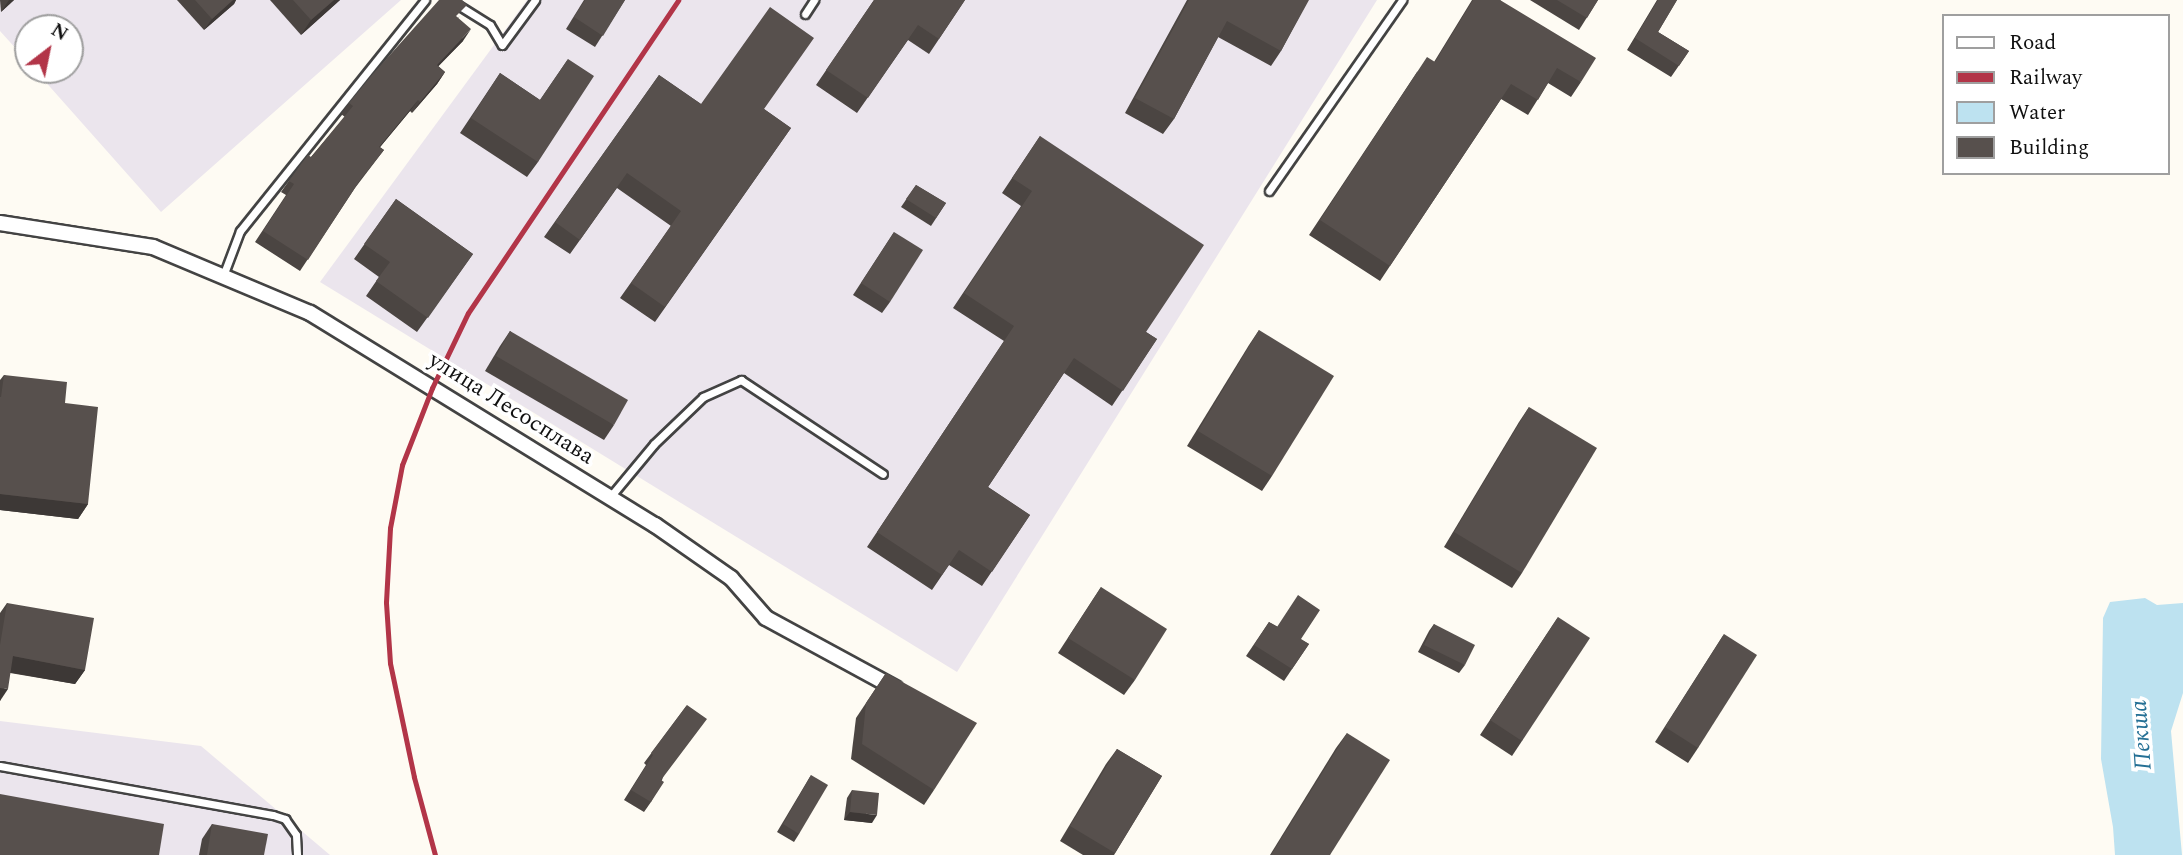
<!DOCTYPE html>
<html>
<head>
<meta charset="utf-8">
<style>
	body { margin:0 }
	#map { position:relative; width:2183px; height:855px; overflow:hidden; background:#fefbf3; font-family:Spectral,serif }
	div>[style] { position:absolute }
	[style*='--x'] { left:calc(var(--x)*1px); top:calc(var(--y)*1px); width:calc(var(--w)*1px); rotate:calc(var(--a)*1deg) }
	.industrial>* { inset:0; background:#ebe5ed }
	.water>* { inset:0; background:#bde2f0 }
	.roads { filter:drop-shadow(2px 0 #434343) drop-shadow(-2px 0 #434343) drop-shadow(0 2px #434343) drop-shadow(0 -2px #434343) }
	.service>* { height:7px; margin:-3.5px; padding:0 3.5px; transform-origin:3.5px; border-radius:3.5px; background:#fff }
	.minor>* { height:14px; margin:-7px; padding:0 7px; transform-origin:7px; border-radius:7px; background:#fff }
	.rail>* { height:5px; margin:-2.5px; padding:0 2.5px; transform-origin:2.5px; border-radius:2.5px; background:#b23548 }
	.wall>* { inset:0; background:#4b4542 }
	.shaded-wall>* { inset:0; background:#3d3836 }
	.building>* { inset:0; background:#57504d }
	span { translate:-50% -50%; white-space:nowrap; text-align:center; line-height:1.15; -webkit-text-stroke:7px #fff; paint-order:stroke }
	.street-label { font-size:23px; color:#101010 }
	.water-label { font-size:24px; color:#257095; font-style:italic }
	.legend { position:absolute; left:1942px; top:14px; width:228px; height:161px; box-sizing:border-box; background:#fff; border:2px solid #9f9f9f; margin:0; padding:9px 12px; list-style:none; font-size:21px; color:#101010 }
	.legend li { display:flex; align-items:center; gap:14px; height:35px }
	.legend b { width:35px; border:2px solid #9f9f9f }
	.north { position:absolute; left:14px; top:14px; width:70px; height:70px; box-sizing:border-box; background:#fff; border:2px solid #9f9f9f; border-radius:50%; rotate:32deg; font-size:19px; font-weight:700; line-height:28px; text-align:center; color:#101010 }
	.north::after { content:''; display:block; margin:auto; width:24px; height:32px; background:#b23548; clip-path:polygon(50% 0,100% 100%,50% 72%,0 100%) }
</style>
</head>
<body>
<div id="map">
	<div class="industrial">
		<div style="clip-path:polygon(0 0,401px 0,161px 212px,35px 70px,70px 70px,70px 28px,28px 28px,28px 62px,0 31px)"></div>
		<div style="clip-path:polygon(527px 0,1377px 0,957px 672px,320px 282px)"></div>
		<div style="clip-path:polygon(0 721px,201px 746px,330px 855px,0 855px)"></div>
	</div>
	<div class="water">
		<div style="clip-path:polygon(2145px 598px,2157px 605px,2183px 603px,2183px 693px,2171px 731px,2182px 855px,2115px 855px,2113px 827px,2101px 759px,2103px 618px,2110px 602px)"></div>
	</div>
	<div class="roads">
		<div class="service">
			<div style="--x:450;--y:0;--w:47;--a:32"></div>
			<div style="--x:490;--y:25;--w:23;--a:59"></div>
			<div style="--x:502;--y:45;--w:56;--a:-53.7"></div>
			<div style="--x:805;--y:14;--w:17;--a:-57"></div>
			<div style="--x:1269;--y:191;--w:233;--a:-55.1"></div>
			<div style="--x:223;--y:276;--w:48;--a:-69.3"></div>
			<div style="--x:240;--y:231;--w:296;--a:-51.3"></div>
			<div style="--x:610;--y:497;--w:69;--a:-50.3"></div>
			<div style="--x:654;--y:444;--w:68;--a:-43.8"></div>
			<div style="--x:703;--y:397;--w:42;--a:-24.1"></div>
			<div style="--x:741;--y:380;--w:170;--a:33.5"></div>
			<div style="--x:0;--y:766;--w:277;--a:10.2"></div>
			<div style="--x:273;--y:815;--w:13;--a:18"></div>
			<div style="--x:285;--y:819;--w:19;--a:55"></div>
			<div style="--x:296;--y:835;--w:20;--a:87"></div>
		</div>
		<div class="minor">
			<div style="--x:0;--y:223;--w:155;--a:8.9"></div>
			<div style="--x:153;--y:247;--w:170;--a:22.8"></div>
			<div style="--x:310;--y:313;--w:405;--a:31.6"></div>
			<div style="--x:655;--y:525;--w:93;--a:34.9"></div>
			<div style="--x:731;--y:578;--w:53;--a:48.8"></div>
			<div style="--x:766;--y:618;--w:147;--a:28.5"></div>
		</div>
	</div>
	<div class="rail">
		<div style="--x:435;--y:855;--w:81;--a:-105.1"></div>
		<div style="--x:414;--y:777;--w:116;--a:-101.9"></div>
		<div style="--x:390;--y:663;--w:61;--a:-93.8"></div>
		<div style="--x:386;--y:602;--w:74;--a:-86.9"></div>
		<div style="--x:390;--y:528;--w:64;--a:-79.2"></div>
		<div style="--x:402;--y:465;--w:83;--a:-68.7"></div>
		<div style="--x:432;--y:388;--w:83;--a:-64.4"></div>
		<div style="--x:468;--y:313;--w:377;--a:-56.1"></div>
	</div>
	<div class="wall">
		<div style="clip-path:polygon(0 0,14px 0,1px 12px)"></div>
		<div style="clip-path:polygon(177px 0,236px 0,234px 4px,204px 30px)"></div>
		<div style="clip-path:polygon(270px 0,340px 0,301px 35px)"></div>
		<div style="clip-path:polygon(584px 0,625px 0,595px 47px,566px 29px)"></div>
		<div style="clip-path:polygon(874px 0,965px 0,929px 54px,908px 40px,857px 113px,816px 85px)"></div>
		<div style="clip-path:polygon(1187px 0,1308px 0,1281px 51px,1271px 66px,1218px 37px,1174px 119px,1163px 134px,1125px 113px)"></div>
		<div style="clip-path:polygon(1472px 0,1500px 0,1581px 82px,1571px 97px,1548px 83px,1528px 115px,1501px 99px,1380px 281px,1309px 235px,1417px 72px,1434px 62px)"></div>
		<div style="clip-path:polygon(1530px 0,1598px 0,1579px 30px)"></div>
		<div style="clip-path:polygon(1657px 0,1677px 0,1658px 32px,1689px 51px,1671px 77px,1627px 50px)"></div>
		<div style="clip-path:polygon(460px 16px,458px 18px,463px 41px,438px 66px,445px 72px,437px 84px,412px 113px,410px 111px,380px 147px,384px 150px,355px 188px,300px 271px,255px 242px,286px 195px,281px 192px,293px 175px,311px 157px,345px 117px,341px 114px,349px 103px)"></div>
		<div style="clip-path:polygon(568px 59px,538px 162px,527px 177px,460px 133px,500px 73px,540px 100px)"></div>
		<div style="clip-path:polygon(659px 75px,701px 104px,764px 109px,791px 128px,655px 322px,620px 298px,671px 226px,617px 188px,570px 254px,544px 237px)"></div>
		<div style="clip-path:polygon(1040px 136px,1146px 332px,1157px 339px,1112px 406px,1064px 373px,988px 487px,1030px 515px,982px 586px,949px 565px,932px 590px,867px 547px,1004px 341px,953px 308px,1021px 206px,1002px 193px)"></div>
		<div style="clip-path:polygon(916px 185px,946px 203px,931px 226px,901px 207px)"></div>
		<div style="clip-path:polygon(396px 199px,473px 254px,417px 332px,366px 296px,379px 277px,354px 259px)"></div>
		<div style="clip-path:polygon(894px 232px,890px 302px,882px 313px,853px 295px)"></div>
		<div style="clip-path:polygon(1259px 330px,1272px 476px,1262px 491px,1187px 446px,1249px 345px)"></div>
		<div style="clip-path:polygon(510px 331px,614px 425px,604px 440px,485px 371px,500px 346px)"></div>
		<div style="clip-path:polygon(4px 375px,65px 403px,88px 504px,78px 519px,0 510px,0 380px)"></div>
		<div style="clip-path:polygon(1529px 407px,1522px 573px,1512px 588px,1444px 547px,1519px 422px)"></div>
		<div style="clip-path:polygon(1101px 587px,1135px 680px,1124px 695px,1058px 653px)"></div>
		<div style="clip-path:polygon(7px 603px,85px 670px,75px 684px,10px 673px,0 701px,0 613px)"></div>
		<div style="clip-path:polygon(1558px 617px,1522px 741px,1512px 756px,1480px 735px)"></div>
		<div style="clip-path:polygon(1269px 622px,1309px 644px,1284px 681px,1246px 656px)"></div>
		<div style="clip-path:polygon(1434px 624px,1465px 665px,1459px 673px,1418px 652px,1429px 631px)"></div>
		<div style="clip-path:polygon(1724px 634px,1698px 748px,1688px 763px,1655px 742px)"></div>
		<div style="clip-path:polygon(886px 673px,934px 790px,924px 805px,851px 759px,856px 718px)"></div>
		<div style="clip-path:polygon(687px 705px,662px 780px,651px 802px,644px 812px,624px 800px,646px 765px,644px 763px)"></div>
		<div style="clip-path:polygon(1347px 733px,1330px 855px,1270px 855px,1336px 748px)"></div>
		<div style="clip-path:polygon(1117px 749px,1162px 776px,1114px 855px,1083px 855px,1060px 841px,1106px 764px)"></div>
		<div style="clip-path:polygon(811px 775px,799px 834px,794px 842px,777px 832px)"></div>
		<div style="clip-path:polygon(852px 790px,872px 823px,844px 820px,847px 798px)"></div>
		<div style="clip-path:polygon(212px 824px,264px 855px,199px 855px,202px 839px)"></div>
	</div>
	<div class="shaded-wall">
		<div style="clip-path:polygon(9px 0,14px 0,1px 12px)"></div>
		<div style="clip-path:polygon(233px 0,236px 0,234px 4px,204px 30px,212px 19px)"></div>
		<div style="clip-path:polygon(334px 0,340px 0,301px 35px,311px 20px)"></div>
		<div style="clip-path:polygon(471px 29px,463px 41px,429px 76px,437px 65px)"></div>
		<div style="clip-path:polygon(445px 72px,437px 84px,412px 113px,420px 102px)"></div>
		<div style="clip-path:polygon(418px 100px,410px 111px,371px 158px,379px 147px)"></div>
		<div style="clip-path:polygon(0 494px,88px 504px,78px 519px,0 510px)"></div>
		<div style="clip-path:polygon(13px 656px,85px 670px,75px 684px,2px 671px)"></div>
		<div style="clip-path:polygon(0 688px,8px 689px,0 701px)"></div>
		<div style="clip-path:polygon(850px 812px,877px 815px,872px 823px,844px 820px)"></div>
	</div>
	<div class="building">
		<div style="clip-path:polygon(195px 0,233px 0,212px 19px)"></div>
		<div style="clip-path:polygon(293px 0,334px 0,311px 20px)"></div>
		<div style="clip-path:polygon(439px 0,462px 0,467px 5px,456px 16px,471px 29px,437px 65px,445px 72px,420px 102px,418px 100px,379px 147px,384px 150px,360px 180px,308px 260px,263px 231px,294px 184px,289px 181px,301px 164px,308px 155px,311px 157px,353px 106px,349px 103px,372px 75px)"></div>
		<div style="clip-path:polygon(585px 0,625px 0,603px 36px,574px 17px)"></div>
		<div style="clip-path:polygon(874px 0,965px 0,939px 39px,918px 25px,868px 98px,826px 70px)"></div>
		<div style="clip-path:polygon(1189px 0,1309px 0,1281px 51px,1227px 21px,1174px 119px,1135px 98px)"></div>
		<div style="clip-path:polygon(1473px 0,1500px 0,1596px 58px,1581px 82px,1557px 68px,1538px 100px,1511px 84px,1390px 266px,1320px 220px,1427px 57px,1435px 62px)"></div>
		<div style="clip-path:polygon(1557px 0,1598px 0,1587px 18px)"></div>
		<div style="clip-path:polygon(1658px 0,1677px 0,1658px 32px,1689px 51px,1679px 66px,1635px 38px)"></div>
		<div style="clip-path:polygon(770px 7px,814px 38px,764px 109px,791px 128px,665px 307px,631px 283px,681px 211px,627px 173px,580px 240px,555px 222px,659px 75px,701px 104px)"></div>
		<div style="clip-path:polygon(568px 59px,594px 76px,538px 162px,471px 118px,500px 73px,540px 100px)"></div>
		<div style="clip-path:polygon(1040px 136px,1204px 245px,1146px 332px,1157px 339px,1123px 391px,1074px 358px,988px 487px,1030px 515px,992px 572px,959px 550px,942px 575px,877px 532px,1014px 326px,964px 293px,1032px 191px,1012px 178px)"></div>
		<div style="clip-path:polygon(916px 185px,946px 203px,936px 218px,906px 199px)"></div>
		<div style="clip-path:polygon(396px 199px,473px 254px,428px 318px,376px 281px,390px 262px,364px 244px)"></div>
		<div style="clip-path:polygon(894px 232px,923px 250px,890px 302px,861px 283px)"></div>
		<div style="clip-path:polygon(1259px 330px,1334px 376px,1272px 476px,1198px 431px)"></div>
		<div style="clip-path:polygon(510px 331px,628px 400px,614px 425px,496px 356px)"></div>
		<div style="clip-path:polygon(4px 375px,67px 382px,65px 403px,98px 407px,88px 504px,0 494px,0 397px,1px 397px)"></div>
		<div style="clip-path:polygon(1529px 407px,1597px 448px,1522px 573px,1454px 532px)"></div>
		<div style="clip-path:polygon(1101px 587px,1167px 629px,1135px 680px,1068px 638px)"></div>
		<div style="clip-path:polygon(1298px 595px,1320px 610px,1301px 639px,1309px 644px,1292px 669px,1254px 645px,1269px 622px,1277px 627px)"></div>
		<div style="clip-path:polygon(7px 603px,94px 618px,85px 670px,13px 656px,8px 689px,0 688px,0 645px)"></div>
		<div style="clip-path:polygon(1558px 617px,1590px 638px,1522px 741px,1490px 720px)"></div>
		<div style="clip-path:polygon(1434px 624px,1475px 645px,1465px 665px,1424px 645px)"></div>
		<div style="clip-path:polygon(1724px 634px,1757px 655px,1698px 748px,1665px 727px)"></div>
		<div style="clip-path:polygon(886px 673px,977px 723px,934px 790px,862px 744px,866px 703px)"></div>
		<div style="clip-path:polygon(687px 705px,707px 719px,661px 780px,664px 782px,651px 802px,631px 790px,653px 755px,651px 753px)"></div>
		<div style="clip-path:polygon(1347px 733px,1390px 760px,1330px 855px,1271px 855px)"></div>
		<div style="clip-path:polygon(1117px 749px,1162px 776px,1115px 853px,1070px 826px)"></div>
		<div style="clip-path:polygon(811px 775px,828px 785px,799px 834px,783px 824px)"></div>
		<div style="clip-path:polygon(852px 790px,879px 793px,877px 815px,850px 812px)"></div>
		<div style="clip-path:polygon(0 794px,164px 824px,159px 855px,0 855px)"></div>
		<div style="clip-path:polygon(212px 824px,268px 834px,264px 855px,207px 855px)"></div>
	</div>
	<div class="street-label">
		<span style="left:511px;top:409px;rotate:32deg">улица Лесосплава</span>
	</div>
	<div class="water-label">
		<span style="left:2142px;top:735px;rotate:-94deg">Пекша</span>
	</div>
	<ul class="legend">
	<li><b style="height:9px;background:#fff"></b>Road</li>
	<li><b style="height:9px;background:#b23548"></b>Railway</li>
	<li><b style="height:19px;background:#bde2f0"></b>Water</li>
	<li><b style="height:19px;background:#57504d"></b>Building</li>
	</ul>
	<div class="north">N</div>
</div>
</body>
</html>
